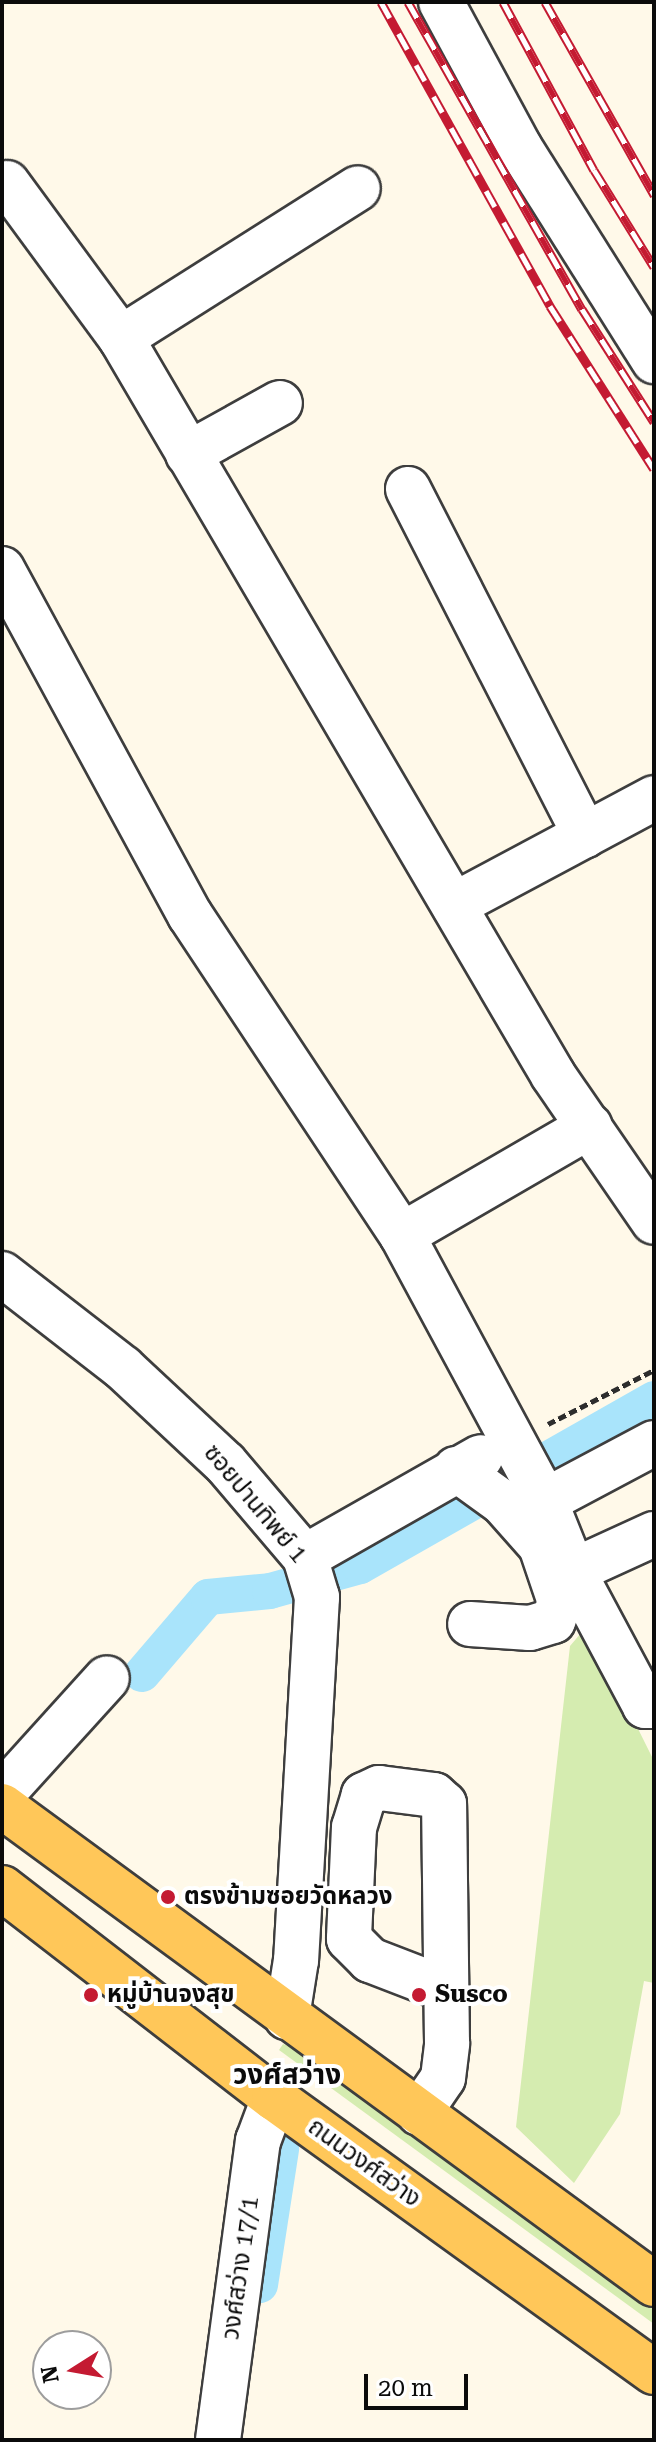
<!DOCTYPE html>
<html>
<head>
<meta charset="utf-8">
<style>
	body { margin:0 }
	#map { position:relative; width:656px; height:2442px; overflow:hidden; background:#fff9e9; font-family:"Roboto Serif","Noto Sans Thai",serif }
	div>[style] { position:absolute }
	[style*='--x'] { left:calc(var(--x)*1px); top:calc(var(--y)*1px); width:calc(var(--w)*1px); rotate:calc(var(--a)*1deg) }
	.green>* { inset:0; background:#d5ecb0 }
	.canal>* { height:36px; margin:-18px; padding:0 18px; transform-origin:18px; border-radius:18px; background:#a9e4fb }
	.path>* { height:5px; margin-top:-2.5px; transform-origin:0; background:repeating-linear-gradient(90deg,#2d2d2d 0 8px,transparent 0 12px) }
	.roads { filter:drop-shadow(2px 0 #3e3e3e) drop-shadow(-2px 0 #3e3e3e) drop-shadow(0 2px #3e3e3e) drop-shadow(0 -2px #3e3e3e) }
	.minor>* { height:44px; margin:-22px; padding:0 22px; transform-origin:22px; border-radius:22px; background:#fff }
	.major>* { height:44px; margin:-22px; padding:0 22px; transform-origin:22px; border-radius:22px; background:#ffc759 }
	.rail>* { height:9px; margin-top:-4.5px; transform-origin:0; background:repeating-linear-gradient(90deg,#fff 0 18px,#c41a32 0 36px); box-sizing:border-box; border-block:2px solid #c41a32 }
	.dots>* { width:22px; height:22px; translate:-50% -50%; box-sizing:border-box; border:4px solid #fff; border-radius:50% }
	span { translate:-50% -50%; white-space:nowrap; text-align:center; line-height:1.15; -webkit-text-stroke:8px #fff; paint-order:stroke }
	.street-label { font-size:24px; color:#0b0b0b }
	.poi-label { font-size:24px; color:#0b0b0b; font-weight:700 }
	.left { translate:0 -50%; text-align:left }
	.quarter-label { font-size:28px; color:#0b0b0b; font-weight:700 }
	.frame { position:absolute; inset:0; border:4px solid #0b0b0b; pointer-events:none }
	.north { position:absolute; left:32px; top:2330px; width:80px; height:80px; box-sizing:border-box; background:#fff; border:2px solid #9d9d9d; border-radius:50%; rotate:259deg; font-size:22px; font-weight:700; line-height:32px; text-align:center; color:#0b0b0b }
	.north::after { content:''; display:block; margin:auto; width:28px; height:36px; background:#c41a32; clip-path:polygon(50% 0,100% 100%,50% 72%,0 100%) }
	.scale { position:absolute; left:364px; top:2374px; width:104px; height:36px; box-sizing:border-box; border:4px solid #0b0b0b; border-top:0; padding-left:10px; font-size:24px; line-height:28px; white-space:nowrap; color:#0b0b0b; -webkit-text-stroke:6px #fff; paint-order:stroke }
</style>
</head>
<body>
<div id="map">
	<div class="green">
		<div style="clip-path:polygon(587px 1626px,654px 1761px,654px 1983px,644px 1981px,620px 2114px,574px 2183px,516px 2127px,570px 1646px)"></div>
		<div style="clip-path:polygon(283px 2044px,291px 2047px,654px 2310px,654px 2324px,279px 2050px)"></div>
	</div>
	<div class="canal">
		<div style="--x:142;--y:1674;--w:101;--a:-49.4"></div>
		<div style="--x:208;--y:1597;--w:62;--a:-5.5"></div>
		<div style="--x:270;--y:1591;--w:93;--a:-15.5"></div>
		<div style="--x:360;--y:1566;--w:338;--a:-29.6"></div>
		<div style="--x:260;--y:2285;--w:138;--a:-81.2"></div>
	</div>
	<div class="path">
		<div style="--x:548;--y:1424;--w:119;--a:-27"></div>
	</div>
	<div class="roads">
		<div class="minor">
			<div style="--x:441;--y:2;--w:166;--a:61.6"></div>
			<div style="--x:520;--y:148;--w:252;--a:57.8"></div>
			<div style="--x:7;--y:183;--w:192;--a:53.7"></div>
			<div style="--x:121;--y:338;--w:854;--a:59.62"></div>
			<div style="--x:553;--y:1075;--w:178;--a:55.5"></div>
			<div style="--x:121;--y:338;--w:280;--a:-32.3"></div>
			<div style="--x:188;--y:454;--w:105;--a:-29"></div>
			<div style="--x:408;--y:489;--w:389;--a:62.9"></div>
			<div style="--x:2;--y:569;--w:394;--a:61.5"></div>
			<div style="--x:190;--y:915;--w:384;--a:56.5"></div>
			<div style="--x:402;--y:1235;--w:302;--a:61.7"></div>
			<div style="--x:545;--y:1501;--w:75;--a:68.2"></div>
			<div style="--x:573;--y:1571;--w:153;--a:61.9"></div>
			<div style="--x:645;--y:1706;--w:9;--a:0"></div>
			<div style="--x:454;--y:905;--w:227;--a:-28.1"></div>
			<div style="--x:402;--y:1235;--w:217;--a:-30.1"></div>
			<div style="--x:2;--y:1274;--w:153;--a:37.8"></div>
			<div style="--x:123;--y:1368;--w:139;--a:43"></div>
			<div style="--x:225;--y:1463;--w:123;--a:49.6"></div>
			<div style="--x:305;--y:1557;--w:42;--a:73.3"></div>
			<div style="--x:317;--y:1597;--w:364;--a:93.3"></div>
			<div style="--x:296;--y:1960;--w:58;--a:99"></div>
			<div style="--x:456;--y:1469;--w:57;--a:35.7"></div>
			<div style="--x:502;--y:1502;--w:59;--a:48.4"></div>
			<div style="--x:541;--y:1546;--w:59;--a:71.3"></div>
			<div style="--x:560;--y:1602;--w:20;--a:110"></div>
			<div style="--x:553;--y:1621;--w:24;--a:163"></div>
			<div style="--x:530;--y:1628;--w:60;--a:-176.2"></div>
			<div style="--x:545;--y:1501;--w:123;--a:-28"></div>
			<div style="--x:305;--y:1557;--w:202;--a:-29.6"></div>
			<div style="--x:573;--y:1571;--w:89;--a:-24.6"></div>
			<div style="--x:2;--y:1794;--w:156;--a:-47.8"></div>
			<div style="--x:419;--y:2113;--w:42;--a:-55.6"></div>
			<div style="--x:443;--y:2078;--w:35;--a:-83"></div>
			<div style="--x:447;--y:2043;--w:239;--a:-90.7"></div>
			<div style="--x:444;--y:1804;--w:13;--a:-138"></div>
			<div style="--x:434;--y:1795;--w:55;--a:-172.7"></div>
			<div style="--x:379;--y:1788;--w:17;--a:155"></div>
			<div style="--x:364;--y:1795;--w:34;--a:107"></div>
			<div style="--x:354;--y:1827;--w:112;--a:92.6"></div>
			<div style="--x:349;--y:1939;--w:30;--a:45"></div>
			<div style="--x:370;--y:1960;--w:80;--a:21.1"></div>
			<div style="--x:218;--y:2440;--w:302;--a:-82.4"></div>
			<div style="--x:258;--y:2141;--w:46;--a:-69.6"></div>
		</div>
		<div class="major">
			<div style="--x:2;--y:1806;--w:808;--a:36.25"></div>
			<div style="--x:2;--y:1888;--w:344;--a:37.7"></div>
			<div style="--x:274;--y:2098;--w:468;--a:35.8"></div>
		</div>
	</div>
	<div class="rail">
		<div style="--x:381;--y:2;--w:348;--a:60.9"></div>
		<div style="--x:550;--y:306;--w:193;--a:57.5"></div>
		<div style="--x:408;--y:2;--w:353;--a:60.5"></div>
		<div style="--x:582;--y:309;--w:134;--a:57.5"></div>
		<div style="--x:503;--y:2;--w:191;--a:61.6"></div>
		<div style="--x:594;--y:170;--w:114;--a:58.3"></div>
		<div style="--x:545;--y:2;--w:222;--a:60.5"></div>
	</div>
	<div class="dots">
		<div style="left:168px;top:1897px;background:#c41a32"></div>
		<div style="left:91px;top:1995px;background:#c41a32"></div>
		<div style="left:419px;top:1995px;background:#c41a32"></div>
	</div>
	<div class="street-label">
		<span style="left:255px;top:1504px;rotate:50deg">ซอยปานทิพย์ 1</span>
		<span style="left:364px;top:2163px;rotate:36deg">ถนนวงศ์สว่าง</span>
		<span style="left:241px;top:2268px;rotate:-82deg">วงศ์สว่าง 17/1</span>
	</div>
	<div class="poi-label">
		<span class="left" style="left:184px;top:1897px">ตรงข้ามซอยวัดหลวง</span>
		<span class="left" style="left:107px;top:1995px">หมู่บ้านจงสุข</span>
		<span class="left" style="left:435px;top:1995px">Susco</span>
	</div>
	<div class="quarter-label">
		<span style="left:287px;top:2075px">วงศ์สว่าง</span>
	</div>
	<div class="frame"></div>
	<div class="north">N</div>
	<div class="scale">20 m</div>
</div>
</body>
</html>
